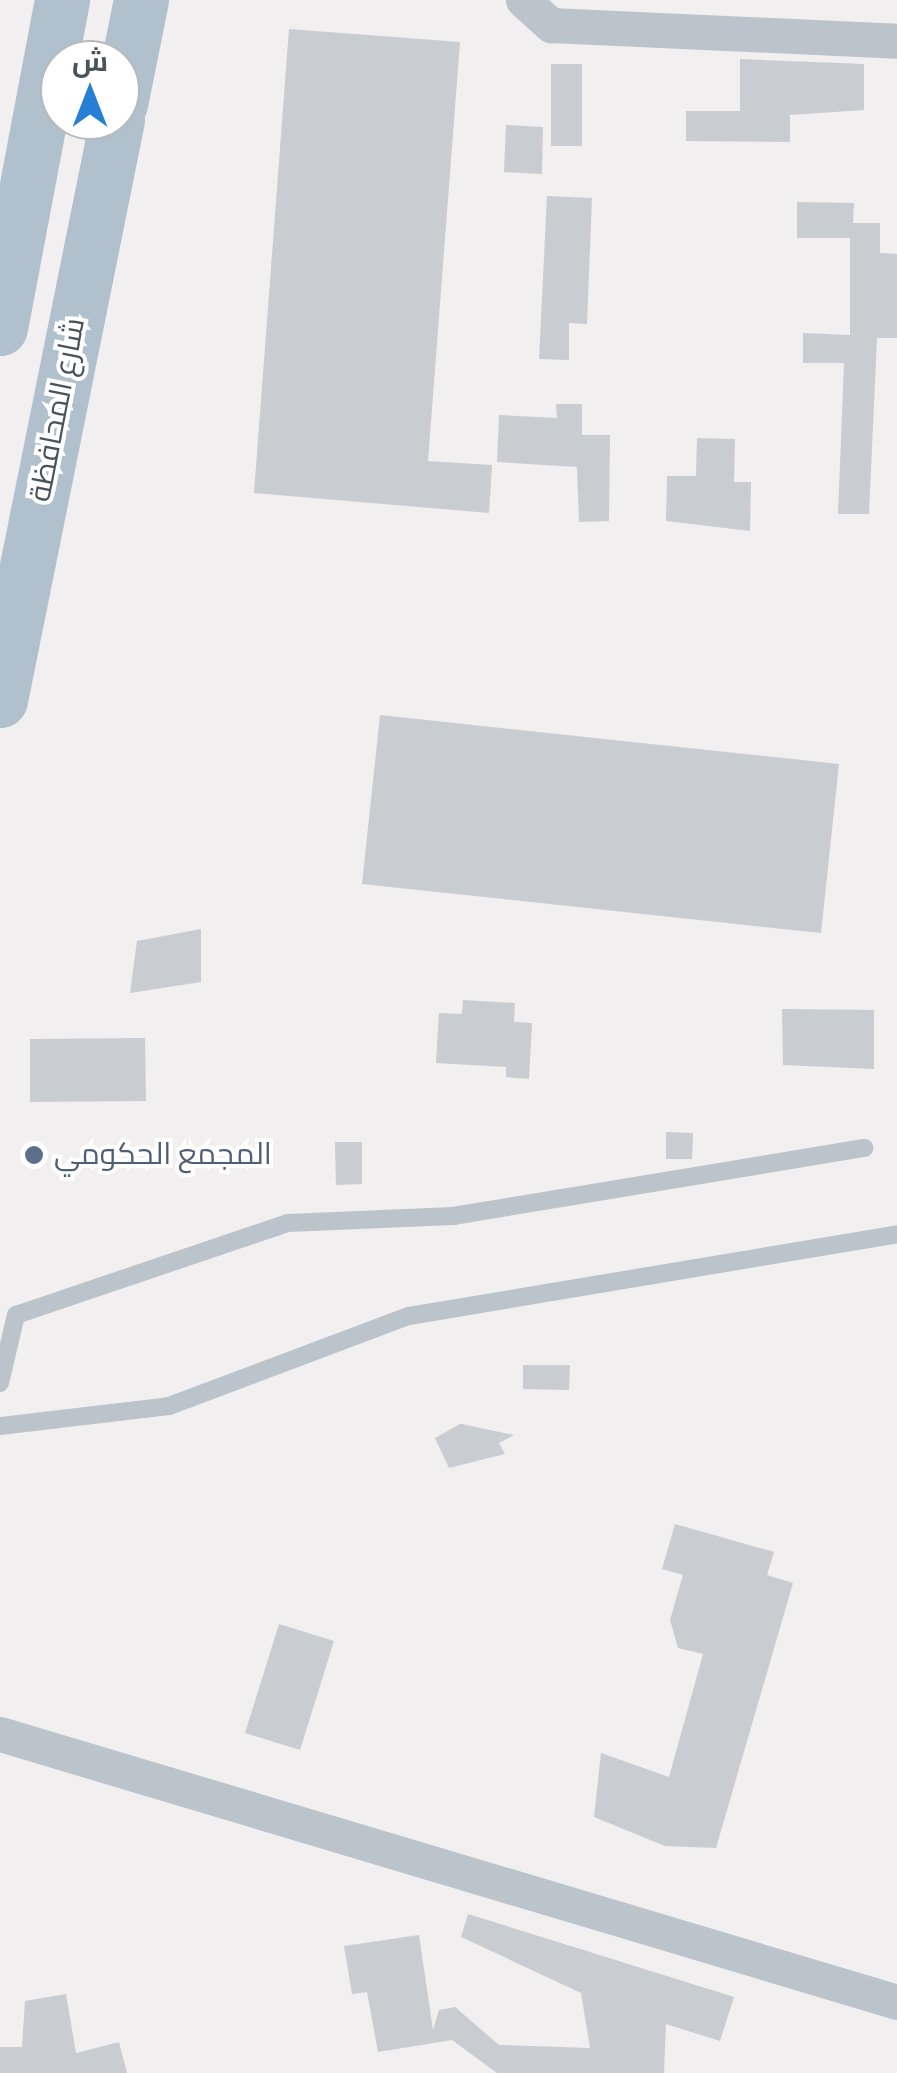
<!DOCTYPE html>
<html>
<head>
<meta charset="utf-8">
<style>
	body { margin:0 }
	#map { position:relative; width:897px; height:2073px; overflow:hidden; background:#f1efef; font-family:Signika,Cairo,sans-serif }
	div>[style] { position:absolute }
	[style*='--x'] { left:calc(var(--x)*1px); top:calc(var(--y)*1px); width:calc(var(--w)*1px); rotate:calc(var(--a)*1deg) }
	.building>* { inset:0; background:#c9ccd1 }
	.lane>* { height:18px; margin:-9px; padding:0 9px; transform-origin:9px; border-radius:9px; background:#bbc4cb }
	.street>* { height:35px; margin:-17.5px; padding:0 17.5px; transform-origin:17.5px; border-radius:17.5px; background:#bbc4cb }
	.primary>* { height:55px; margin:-27.5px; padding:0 27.5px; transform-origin:27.5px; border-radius:27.5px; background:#b0c0cc }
	.dots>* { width:28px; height:28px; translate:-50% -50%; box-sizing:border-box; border:5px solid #fff; border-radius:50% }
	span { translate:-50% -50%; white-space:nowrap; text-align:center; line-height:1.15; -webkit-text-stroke:8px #fff; paint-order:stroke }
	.street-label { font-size:30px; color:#48535b }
	.service-label { font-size:30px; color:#4e5e75 }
	.left { translate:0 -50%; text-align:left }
	.north { position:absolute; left:40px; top:40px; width:100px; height:100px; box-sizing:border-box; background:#fff; border:2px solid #b6babd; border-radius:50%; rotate:0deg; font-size:28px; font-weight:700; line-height:40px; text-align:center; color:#48535b }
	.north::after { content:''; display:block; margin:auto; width:35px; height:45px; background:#267fd4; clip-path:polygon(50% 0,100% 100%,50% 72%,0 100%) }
</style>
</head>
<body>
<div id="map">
	<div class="building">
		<div style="clip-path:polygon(289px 29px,460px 42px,428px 461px,492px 465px,489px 513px,254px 493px)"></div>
		<div style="clip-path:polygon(740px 59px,864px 64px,864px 110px,790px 115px,790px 142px,686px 141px,686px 111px,740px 111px)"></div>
		<div style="clip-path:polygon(551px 64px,582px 64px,582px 146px,551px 146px)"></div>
		<div style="clip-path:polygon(506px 125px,543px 127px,542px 174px,504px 172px)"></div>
		<div style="clip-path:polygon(547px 196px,592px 198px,587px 324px,569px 323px,569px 360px,539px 359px)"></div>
		<div style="clip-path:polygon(797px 202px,854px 203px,853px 223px,880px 223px,880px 253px,897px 254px,897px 338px,877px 338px,869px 514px,838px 514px,844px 363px,803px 363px,803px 333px,850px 335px,850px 238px,797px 238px)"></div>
		<div style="clip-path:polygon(556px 404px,582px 404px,582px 435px,610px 435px,609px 521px,579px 522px,577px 467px,497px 462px,499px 415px,557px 418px)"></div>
		<div style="clip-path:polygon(697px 438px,735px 439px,734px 482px,751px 482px,750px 531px,666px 521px,667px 476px,696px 476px)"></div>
		<div style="clip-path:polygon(380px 715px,839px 764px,821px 933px,362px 884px)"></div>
		<div style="clip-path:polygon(201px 929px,201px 982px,130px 993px,137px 941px)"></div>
		<div style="clip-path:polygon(463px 1000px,515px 1003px,514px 1022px,532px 1023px,529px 1079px,506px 1077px,506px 1067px,436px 1063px,439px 1013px,462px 1014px)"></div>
		<div style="clip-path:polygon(782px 1009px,874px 1010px,874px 1069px,783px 1065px)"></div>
		<div style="clip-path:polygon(145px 1038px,146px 1101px,30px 1102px,30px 1039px)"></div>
		<div style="clip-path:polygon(666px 1132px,693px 1133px,692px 1159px,666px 1159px)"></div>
		<div style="clip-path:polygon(335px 1142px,362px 1142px,362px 1184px,336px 1185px)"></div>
		<div style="clip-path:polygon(523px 1365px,570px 1365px,569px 1390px,523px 1389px)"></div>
		<div style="clip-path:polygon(460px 1424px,462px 1424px,514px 1435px,499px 1443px,505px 1454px,449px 1468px,435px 1438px)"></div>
		<div style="clip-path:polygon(675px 1524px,774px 1552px,767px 1575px,793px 1583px,716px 1848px,665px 1846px,594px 1817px,601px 1753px,669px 1777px,703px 1654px,678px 1648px,670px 1620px,683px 1575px,662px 1569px)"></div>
		<div style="clip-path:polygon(279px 1624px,334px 1641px,300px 1750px,245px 1733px)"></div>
		<div style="clip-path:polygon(468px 1914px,734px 1997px,720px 2041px,666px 2024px,664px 2073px,497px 2073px,452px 2040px,378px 2052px,367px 1992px,352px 1994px,344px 1946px,419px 1935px,433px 2030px,439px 2010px,455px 2007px,499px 2045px,590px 2048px,581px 1993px,461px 1937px)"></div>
		<div style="clip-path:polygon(66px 1994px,76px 2053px,119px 2042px,127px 2073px,0 2073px,0 2047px,22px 2047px,25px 2001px)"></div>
	</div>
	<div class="lane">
		<div style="--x:0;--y:1383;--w:70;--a:-76.8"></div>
		<div style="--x:16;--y:1315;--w:287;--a:-18.7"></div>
		<div style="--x:288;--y:1223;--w:165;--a:-2.4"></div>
		<div style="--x:453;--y:1216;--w:417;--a:-9.4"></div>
		<div style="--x:0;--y:1426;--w:170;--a:-6.7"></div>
		<div style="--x:169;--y:1406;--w:256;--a:-20.6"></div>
		<div style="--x:409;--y:1316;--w:495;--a:-9.5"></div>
	</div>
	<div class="street">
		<div style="--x:523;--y:0;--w:38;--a:42"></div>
		<div style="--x:551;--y:25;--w:346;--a:2.6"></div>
		<div style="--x:0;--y:1734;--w:936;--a:16.63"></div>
	</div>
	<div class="primary">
		<div style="--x:120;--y:104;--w:106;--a:-78.6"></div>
		<div style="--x:0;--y:328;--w:334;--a:-79.3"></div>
		<div style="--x:0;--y:700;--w:592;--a:-78.6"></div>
	</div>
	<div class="dots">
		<div style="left:34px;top:1155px;background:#5c6f8a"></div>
	</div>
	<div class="street-label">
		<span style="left:58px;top:410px;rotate:-79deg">شارع المحافظة</span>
	</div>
	<div class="service-label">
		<span class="left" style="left:54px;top:1155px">المجمع الحكومي</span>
	</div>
	<div class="north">ش</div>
</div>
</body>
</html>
